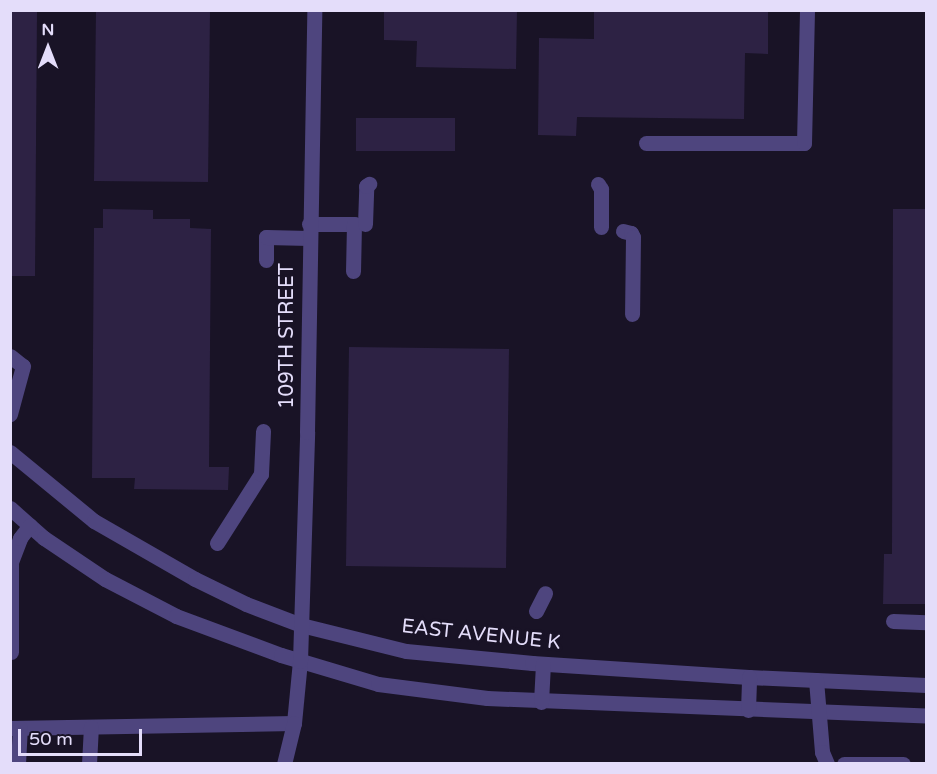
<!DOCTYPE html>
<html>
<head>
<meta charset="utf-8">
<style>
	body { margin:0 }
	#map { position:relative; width:937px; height:774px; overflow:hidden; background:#191326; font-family:"Varela Round",sans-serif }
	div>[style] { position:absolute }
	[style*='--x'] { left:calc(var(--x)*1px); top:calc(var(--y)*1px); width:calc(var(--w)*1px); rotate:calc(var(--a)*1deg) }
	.building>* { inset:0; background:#2d2244 }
	.minor>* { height:15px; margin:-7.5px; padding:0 7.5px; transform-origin:7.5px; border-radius:7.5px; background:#4e457e }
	span { translate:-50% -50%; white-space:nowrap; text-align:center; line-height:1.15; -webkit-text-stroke:6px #191326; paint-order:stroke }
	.street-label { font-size:20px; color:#e4ddfa }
	.frame { position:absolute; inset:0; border:12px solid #e4ddfa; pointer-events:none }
	.north { position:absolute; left:18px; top:18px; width:60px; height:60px; -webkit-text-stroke:4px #191326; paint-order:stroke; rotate:0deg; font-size:16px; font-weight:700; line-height:24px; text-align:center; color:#e4ddfa }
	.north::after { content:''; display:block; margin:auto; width:21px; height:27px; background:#e4ddfa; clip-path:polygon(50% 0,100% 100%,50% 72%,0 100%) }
	.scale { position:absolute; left:18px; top:729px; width:124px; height:27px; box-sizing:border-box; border:3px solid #e4ddfa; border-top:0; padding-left:8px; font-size:18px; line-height:21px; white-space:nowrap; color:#e4ddfa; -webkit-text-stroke:4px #191326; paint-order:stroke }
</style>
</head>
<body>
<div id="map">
	<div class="building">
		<div style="clip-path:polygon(10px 10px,37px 10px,35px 276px,10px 276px)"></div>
		<div style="clip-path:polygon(96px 10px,210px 10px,208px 182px,94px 181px)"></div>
		<div style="clip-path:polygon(384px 10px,517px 10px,516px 69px,416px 67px,417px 41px,384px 40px)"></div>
		<div style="clip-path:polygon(594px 10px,768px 10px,768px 54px,745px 53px,744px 119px,577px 117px,576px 136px,538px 135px,539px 38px,594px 39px)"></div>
		<div style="clip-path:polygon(356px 118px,455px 118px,455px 151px,356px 151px)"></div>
		<div style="clip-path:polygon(103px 209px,153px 210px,153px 219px,190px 219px,190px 228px,211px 229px,209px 467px,229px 467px,228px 490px,134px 489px,135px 478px,92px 478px,94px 228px,103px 228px)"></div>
		<div style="clip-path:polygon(893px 209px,926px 209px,926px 604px,883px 604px,884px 554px,892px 554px)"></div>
		<div style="clip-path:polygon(349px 347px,509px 349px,506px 568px,346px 566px)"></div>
	</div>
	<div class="minor">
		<div style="--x:646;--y:143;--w:158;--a:0"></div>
		<div style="--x:804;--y:143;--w:133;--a:-88.7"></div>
		<div style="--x:598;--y:184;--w:6;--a:59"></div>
		<div style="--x:601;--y:189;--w:38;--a:90"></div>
		<div style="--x:309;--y:224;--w:45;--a:0"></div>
		<div style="--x:354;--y:224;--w:47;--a:91.2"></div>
		<div style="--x:365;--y:224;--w:38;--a:-88"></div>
		<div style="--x:366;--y:186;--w:4;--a:-34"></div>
		<div style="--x:623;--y:231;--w:8;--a:14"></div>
		<div style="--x:631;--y:233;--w:4;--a:63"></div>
		<div style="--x:633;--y:237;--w:77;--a:90.7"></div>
		<div style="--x:266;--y:260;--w:23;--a:-90"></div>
		<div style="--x:266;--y:237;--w:43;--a:1.3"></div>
		<div style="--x:10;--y:356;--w:16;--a:38"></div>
		<div style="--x:23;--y:366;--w:50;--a:105.2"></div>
		<div style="--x:10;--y:452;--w:109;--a:39.4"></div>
		<div style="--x:94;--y:521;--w:116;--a:29.9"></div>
		<div style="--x:195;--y:579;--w:57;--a:26.1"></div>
		<div style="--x:246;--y:604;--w:59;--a:20.9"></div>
		<div style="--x:301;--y:625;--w:108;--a:13.9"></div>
		<div style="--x:406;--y:651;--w:127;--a:5.4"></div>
		<div style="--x:532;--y:663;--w:217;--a:3.7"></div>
		<div style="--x:749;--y:677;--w:177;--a:2.6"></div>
		<div style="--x:10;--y:508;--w:45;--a:41.4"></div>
		<div style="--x:44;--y:538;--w:73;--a:33.9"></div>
		<div style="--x:105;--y:579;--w:80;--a:27.5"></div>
		<div style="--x:176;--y:616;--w:112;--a:20.4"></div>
		<div style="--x:281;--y:655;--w:101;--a:16.6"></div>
		<div style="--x:378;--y:684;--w:110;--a:7.3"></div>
		<div style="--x:487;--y:698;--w:439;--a:2.3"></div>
		<div style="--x:217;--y:543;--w:82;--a:-57.5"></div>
		<div style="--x:261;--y:474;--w:43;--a:-87.3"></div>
		<div style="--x:536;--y:611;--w:20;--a:-63"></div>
		<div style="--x:893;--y:621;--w:33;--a:2"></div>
		<div style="--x:11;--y:652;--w:90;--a:-90"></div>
		<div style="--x:11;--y:562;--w:26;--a:-69"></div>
		<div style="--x:20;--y:538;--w:16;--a:-52"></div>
		<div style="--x:816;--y:680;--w:72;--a:85.2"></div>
		<div style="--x:822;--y:752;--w:13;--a:67"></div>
		<div style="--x:541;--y:702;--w:38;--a:-87"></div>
		<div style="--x:748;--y:710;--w:33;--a:-88"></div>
		<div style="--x:10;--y:728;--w:284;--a:-1"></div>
		<div style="--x:294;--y:723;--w:62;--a:-84.5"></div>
		<div style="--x:300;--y:661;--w:229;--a:-88.2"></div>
		<div style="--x:307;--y:432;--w:422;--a:-89"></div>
		<div style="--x:18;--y:764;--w:36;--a:-87"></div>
		<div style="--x:89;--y:764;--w:37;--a:-87"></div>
		<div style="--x:284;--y:764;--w:42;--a:-76.3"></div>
		<div style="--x:844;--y:764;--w:59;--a:0"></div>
	</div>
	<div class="street-label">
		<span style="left:287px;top:336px;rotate:-90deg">109TH STREET</span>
		<span style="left:481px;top:635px;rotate:6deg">EAST AVENUE K</span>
	</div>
	<div class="frame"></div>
	<div class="north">N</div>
	<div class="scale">50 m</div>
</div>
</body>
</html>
